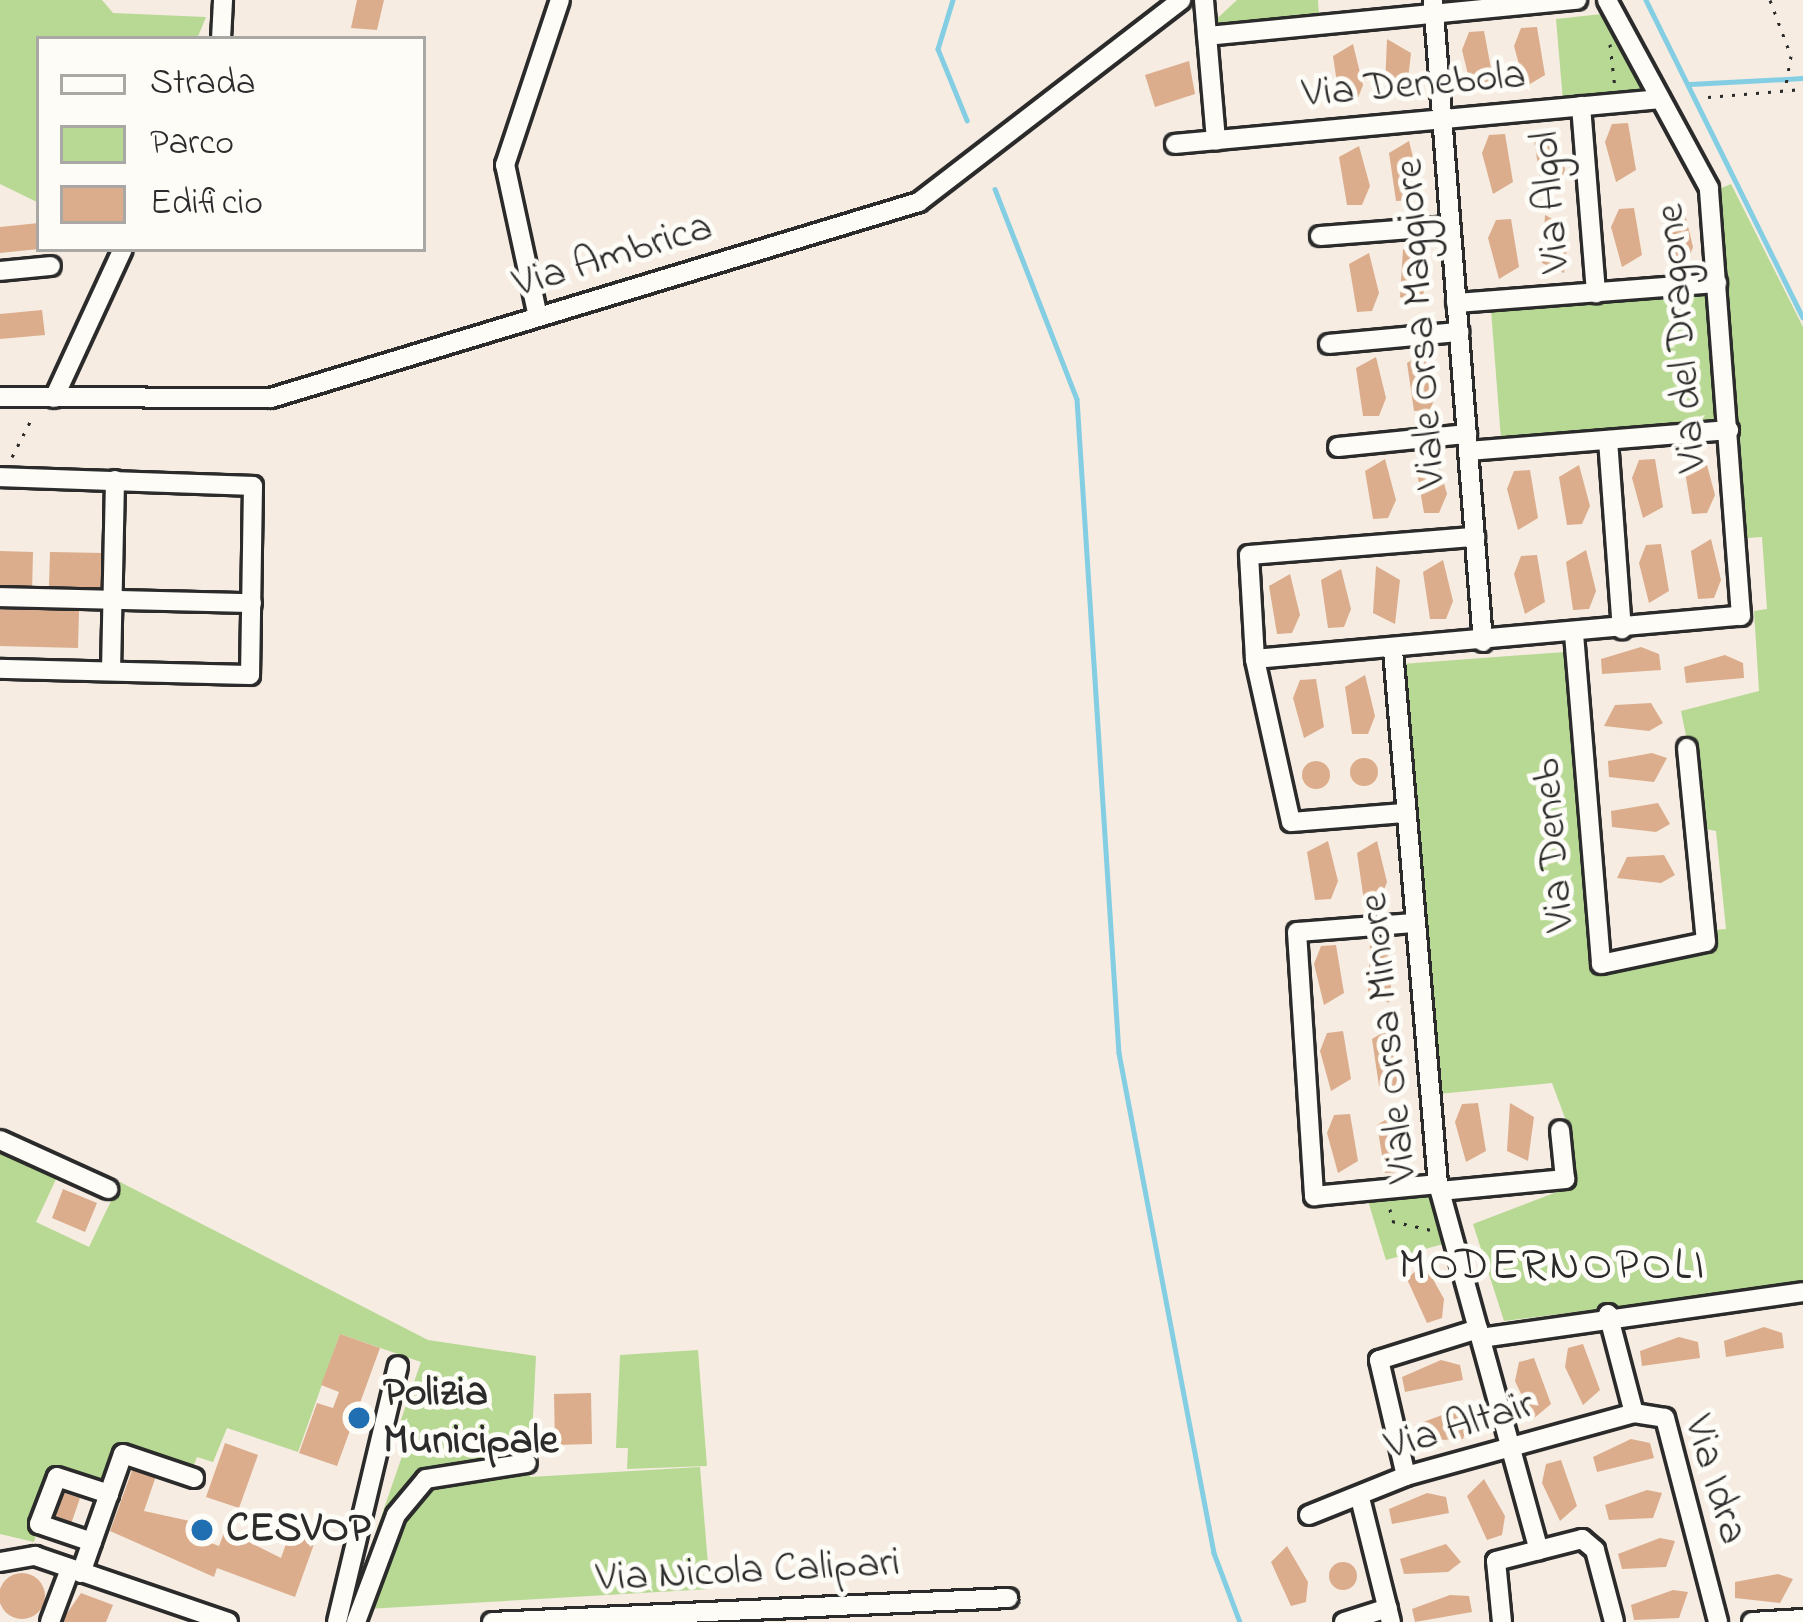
<!DOCTYPE html>
<html>
<head>
<meta charset="utf-8">
<style>
  body { margin:0 }
  #map { position:relative; width:1803px; height:1622px; overflow:hidden; background:#f6ece2; font-family:"Indie Flower",sans-serif }
  div>[style] { position:absolute }
  [style*='--x'] { left:calc(var(--x)*1px); top:calc(var(--y)*1px); width:calc(var(--w)*1px); rotate:calc(var(--a)*1deg) }
  .green>* { inset:0; background:#b7d993 }
  .stream>* { height:4.5px; margin:-2.25px; padding:0 2.25px; transform-origin:2.25px; border-radius:2.25px; background:#83cee3 }
  .building>* { inset:0; background:#dbad8c }
  .round { border-radius:50% }
  .path>* { height:3px; margin-top:-1.5px; transform-origin:0; background:repeating-linear-gradient(90deg,#2b2b2b 0 3px,transparent 0 12px) }
  .roads { filter:drop-shadow(3px 0 #2b2b2b) drop-shadow(-3px 0 #2b2b2b) drop-shadow(0 3px #2b2b2b) drop-shadow(0 -3px #2b2b2b) }
  .minor>* { height:18px; margin:-9px; padding:0 9px; transform-origin:9px; border-radius:9px; background:#fdfcf7 }
  .dots>* { width:33px; height:33px; translate:-50% -50%; box-sizing:border-box; border:6px solid #fdfcf7; border-radius:50% }
  span { translate:-50% -50%; white-space:nowrap; text-align:center; line-height:1.15; -webkit-text-stroke:10px #fdfcf7; paint-order:stroke }
  .street-label { font-size:42px; color:#2b2b2b }
  .poi-label { font-size:42px; color:#2b2b2b; font-weight:700 }
  .left { translate:0 -50%; text-align:left }
  .neighbourhood-label { font-size:45px; color:#2b2b2b; letter-spacing:3px }
  .legend { position:absolute; left:36px; top:36px; width:390px; height:216px; box-sizing:border-box; background:#fdfcf7; border:3px solid #a9a8a5; margin:0; padding:15px 21px; list-style:none; font-size:36px; color:#2b2b2b }
  .legend li { display:flex; align-items:center; gap:24px; height:60px }
  .legend b { width:60px; border:3px solid #a9a8a5 }
</style>
</head>
<body>
<div id="map">
  <div class="green">
    <div style="clip-path:polygon(0 0,102px 0,113px 13px,206px 17px,197px 39px,39px 39px,39px 203px,0 184px)"></div>
    <div style="clip-path:polygon(1237px 0,1318px 0,1319px 15px,1210px 25px)"></div>
    <div style="clip-path:polygon(1602px 14px,1643px 85px,1631px 97px,1563px 101px,1556px 19px)"></div>
    <div style="clip-path:polygon(1731px 184px,1803px 327px,1803px 1284px,1504px 1321px,1473px 1224px,1575px 1185px,1568px 1126px,1552px 1083px,1438px 1094px,1402px 664px,1565px 652px,1595px 974px,1713px 949px,1712px 930px,1726px 929px,1716px 831px,1705px 829px,1681px 711px,1759px 691px,1754px 611px,1767px 609px,1762px 537px,1747px 538px,1719px 189px)"></div>
    <div style="clip-path:polygon(1709px 293px,1719px 422px,1501px 439px,1491px 310px)"></div>
    <div style="clip-path:polygon(0 1152px,57px 1177px,36px 1222px,89px 1247px,120px 1182px,428px 1340px,536px 1356px,530px 1477px,700px 1467px,710px 1589px,349px 1610px,408px 1439px,396px 1434px,421px 1362px,340px 1334px,298px 1452px,227px 1428px,213px 1462px,197px 1457px,193px 1467px,118px 1442px,105px 1480px,57px 1465px,34px 1542px,0 1534px)"></div>
    <div style="clip-path:polygon(1429px 1195px,1443px 1244px,1386px 1260px,1368px 1201px)"></div>
    <div style="clip-path:polygon(698px 1350px,707px 1466px,627px 1469px,628px 1448px,616px 1448px,620px 1355px)"></div>
  </div>
  <div class="stream">
    <div style="--x:953;--y:0;--w:51;--a:107"></div>
    <div style="--x:938;--y:49;--w:77;--a:67.8"></div>
    <div style="--x:1646;--y:0;--w:354;--a:63.7"></div>
    <div style="--x:1690;--y:84;--w:113;--a:-3"></div>
    <div style="--x:995;--y:189;--w:225;--a:68.7"></div>
    <div style="--x:1077;--y:399;--w:655;--a:86.33"></div>
    <div style="--x:1119;--y:1053;--w:509;--a:79.24"></div>
    <div style="--x:1214;--y:1553;--w:74;--a:69.4"></div>
  </div>
  <div class="building">
    <div style="clip-path:polygon(357px 0,384px 0,377px 30px,351px 28px)"></div>
    <div style="clip-path:polygon(1537px 27px,1545px 75px,1525px 87px,1514px 46px,1521px 28px)"></div>
    <div style="clip-path:polygon(1484px 31px,1493px 79px,1472px 91px,1462px 50px,1469px 32px)"></div>
    <div style="clip-path:polygon(1387px 39px,1411px 53px,1406px 97px,1385px 87px)"></div>
    <div style="clip-path:polygon(1353px 44px,1363px 85px,1356px 103px,1340px 103px,1333px 56px)"></div>
    <div style="clip-path:polygon(1189px 61px,1195px 94px,1155px 107px,1145px 75px)"></div>
    <div style="clip-path:polygon(1628px 123px,1636px 170px,1616px 182px,1605px 142px,1612px 124px)"></div>
    <div style="clip-path:polygon(1554px 130px,1565px 170px,1557px 189px,1542px 189px,1534px 141px)"></div>
    <div style="clip-path:polygon(1505px 134px,1513px 182px,1493px 194px,1482px 153px,1489px 135px)"></div>
    <div style="clip-path:polygon(1409px 141px,1419px 182px,1412px 200px,1396px 201px,1389px 153px)"></div>
    <div style="clip-path:polygon(1359px 146px,1370px 186px,1362px 205px,1347px 205px,1339px 157px)"></div>
    <div style="clip-path:polygon(1683px 206px,1693px 247px,1686px 265px,1670px 265px,1663px 218px)"></div>
    <div style="clip-path:polygon(1634px 208px,1642px 255px,1622px 267px,1611px 227px,1619px 209px)"></div>
    <div style="clip-path:polygon(1545px 215px,1569px 228px,1564px 273px,1542px 263px)"></div>
    <div style="clip-path:polygon(1511px 219px,1519px 267px,1499px 279px,1488px 238px,1496px 220px)"></div>
    <div style="clip-path:polygon(39px 223px,39px 249px,0 253px,0 227px)"></div>
    <div style="clip-path:polygon(1403px 249px,1427px 262px,1422px 307px,1400px 297px)"></div>
    <div style="clip-path:polygon(1369px 253px,1379px 293px,1372px 311px,1357px 312px,1349px 264px)"></div>
    <div style="clip-path:polygon(42px 310px,45px 335px,0 339px,0 314px)"></div>
    <div style="clip-path:polygon(1427px 351px,1437px 392px,1430px 410px,1414px 411px,1407px 363px)"></div>
    <div style="clip-path:polygon(1376px 357px,1386px 398px,1379px 416px,1363px 416px,1356px 368px)"></div>
    <div style="clip-path:polygon(1436px 454px,1447px 494px,1439px 513px,1424px 513px,1416px 466px)"></div>
    <div style="clip-path:polygon(1704px 454px,1715px 495px,1707px 513px,1692px 514px,1684px 466px)"></div>
    <div style="clip-path:polygon(1385px 459px,1396px 500px,1388px 518px,1373px 519px,1365px 471px)"></div>
    <div style="clip-path:polygon(1655px 459px,1663px 507px,1643px 518px,1632px 478px,1639px 460px)"></div>
    <div style="clip-path:polygon(1579px 465px,1590px 506px,1582px 524px,1567px 525px,1559px 477px)"></div>
    <div style="clip-path:polygon(1530px 470px,1538px 518px,1518px 530px,1507px 489px,1514px 471px)"></div>
    <div style="clip-path:polygon(1711px 539px,1721px 580px,1714px 598px,1698px 599px,1691px 551px)"></div>
    <div style="clip-path:polygon(1661px 544px,1669px 591px,1649px 603px,1639px 563px,1646px 545px)"></div>
    <div style="clip-path:polygon(1586px 550px,1596px 591px,1589px 609px,1573px 610px,1566px 562px)"></div>
    <div style="clip-path:polygon(0 551px,33px 552px,32px 592px,0 591px)"></div>
    <div style="clip-path:polygon(50px 552px,105px 553px,104px 588px,49px 586px)"></div>
    <div style="clip-path:polygon(1537px 555px,1545px 602px,1525px 614px,1514px 574px,1521px 556px)"></div>
    <div style="clip-path:polygon(1443px 560px,1453px 601px,1446px 619px,1430px 619px,1423px 572px)"></div>
    <div style="clip-path:polygon(1376px 566px,1400px 580px,1395px 624px,1373px 613px)"></div>
    <div style="clip-path:polygon(1341px 569px,1351px 609px,1344px 627px,1328px 628px,1321px 580px)"></div>
    <div style="clip-path:polygon(1290px 574px,1300px 615px,1292px 633px,1277px 634px,1269px 586px)"></div>
    <div style="clip-path:polygon(0 609px,79px 611px,78px 648px,0 646px)"></div>
    <div style="clip-path:polygon(1641px 647px,1659px 654px,1661px 670px,1602px 674px,1601px 659px)"></div>
    <div style="clip-path:polygon(1725px 655px,1743px 663px,1744px 678px,1686px 683px,1684px 667px)"></div>
    <div style="clip-path:polygon(1365px 675px,1375px 716px,1368px 734px,1352px 734px,1345px 687px)"></div>
    <div style="clip-path:polygon(1316px 679px,1324px 727px,1304px 738px,1293px 698px,1300px 680px)"></div>
    <div style="clip-path:polygon(1651px 703px,1663px 723px,1649px 731px,1604px 726px,1615px 705px)"></div>
    <div style="clip-path:polygon(1652px 753px,1667px 758px,1654px 782px,1609px 777px,1608px 761px)"></div>
    <div class="round" style="left:1350px;top:758px;width:28px;height:28px"></div>
    <div class="round" style="left:1302px;top:761px;width:28px;height:28px"></div>
    <div style="clip-path:polygon(1658px 803px,1670px 824px,1656px 832px,1612px 827px,1611px 811px)"></div>
    <div style="clip-path:polygon(1328px 841px,1338px 881px,1331px 899px,1315px 900px,1307px 852px)"></div>
    <div style="clip-path:polygon(1377px 841px,1387px 882px,1380px 900px,1364px 901px,1357px 853px)"></div>
    <div style="clip-path:polygon(1664px 855px,1675px 875px,1661px 883px,1617px 878px,1627px 857px)"></div>
    <div style="clip-path:polygon(1336px 945px,1344px 993px,1324px 1005px,1314px 964px,1321px 946px)"></div>
    <div style="clip-path:polygon(1370px 945px,1394px 959px,1389px 1003px,1368px 993px)"></div>
    <div style="clip-path:polygon(1392px 1027px,1402px 1068px,1395px 1086px,1379px 1086px,1372px 1039px)"></div>
    <div style="clip-path:polygon(1343px 1031px,1351px 1079px,1331px 1091px,1320px 1051px,1327px 1033px)"></div>
    <div style="clip-path:polygon(1478px 1103px,1486px 1151px,1466px 1162px,1455px 1122px,1462px 1104px)"></div>
    <div style="clip-path:polygon(1510px 1103px,1534px 1117px,1528px 1161px,1507px 1151px)"></div>
    <div style="clip-path:polygon(1397px 1113px,1408px 1154px,1400px 1172px,1385px 1173px,1377px 1125px)"></div>
    <div style="clip-path:polygon(1350px 1114px,1358px 1161px,1338px 1173px,1327px 1133px,1334px 1115px)"></div>
    <div style="clip-path:polygon(63px 1189px,97px 1203px,85px 1232px,52px 1218px)"></div>
    <div style="clip-path:polygon(1424px 1263px,1444px 1299px,1442px 1318px,1427px 1323px,1407px 1279px)"></div>
    <div style="clip-path:polygon(1764px 1327px,1782px 1333px,1784px 1348px,1726px 1357px,1724px 1341px)"></div>
    <div style="clip-path:polygon(340px 1334px,380px 1348px,337px 1466px,299px 1453px,317px 1403px,333px 1408px,339px 1392px,321px 1385px)"></div>
    <div style="clip-path:polygon(1679px 1337px,1698px 1342px,1700px 1358px,1642px 1366px,1640px 1351px)"></div>
    <div style="clip-path:polygon(1583px 1344px,1600px 1390px,1583px 1405px,1565px 1367px,1568px 1348px)"></div>
    <div style="clip-path:polygon(1534px 1358px,1551px 1404px,1533px 1419px,1515px 1381px,1519px 1362px)"></div>
    <div style="clip-path:polygon(1441px 1360px,1460px 1365px,1463px 1380px,1405px 1392px,1402px 1377px)"></div>
    <div style="clip-path:polygon(591px 1393px,592px 1444px,555px 1445px,554px 1394px)"></div>
    <div style="clip-path:polygon(1456px 1410px,1472px 1413px,1463px 1439px,1418px 1441px,1415px 1425px)"></div>
    <div style="clip-path:polygon(1631px 1439px,1650px 1443px,1654px 1458px,1597px 1472px,1593px 1457px)"></div>
    <div style="clip-path:polygon(225px 1443px,258px 1455px,239px 1508px,206px 1497px)"></div>
    <div style="clip-path:polygon(1561px 1460px,1577px 1506px,1560px 1521px,1542px 1483px,1546px 1464px)"></div>
    <div style="clip-path:polygon(133px 1468px,156px 1476px,144px 1511px,208px 1525px,203px 1540px,219px 1546px,225px 1530px,281px 1558px,293px 1524px,318px 1533px,295px 1597px,217px 1568px,214px 1577px,110px 1531px)"></div>
    <div style="clip-path:polygon(1484px 1479px,1505px 1516px,1502px 1535px,1487px 1540px,1467px 1496px)"></div>
    <div style="clip-path:polygon(1647px 1490px,1662px 1493px,1653px 1518px,1609px 1520px,1605px 1505px)"></div>
    <div style="clip-path:polygon(64px 1493px,80px 1498px,70px 1527px,54px 1521px)"></div>
    <div style="clip-path:polygon(1427px 1493px,1446px 1497px,1449px 1513px,1392px 1524px,1389px 1509px)"></div>
    <div style="clip-path:polygon(1660px 1538px,1675px 1541px,1666px 1567px,1622px 1569px,1618px 1554px)"></div>
    <div style="clip-path:polygon(1446px 1544px,1461px 1562px,1448px 1572px,1404px 1574px,1400px 1559px)"></div>
    <div style="clip-path:polygon(1287px 1546px,1308px 1582px,1306px 1602px,1291px 1606px,1271px 1562px)"></div>
    <div class="round" style="left:1329px;top:1562px;width:28px;height:28px"></div>
    <div class="round" style="left:-1px;top:1573px;width:46px;height:46px"></div>
    <div style="clip-path:polygon(1778px 1574px,1793px 1579px,1780px 1603px,1735px 1598px,1735px 1582px)"></div>
    <div style="clip-path:polygon(1673px 1590px,1688px 1592px,1679px 1618px,1634px 1620px,1631px 1605px)"></div>
    <div style="clip-path:polygon(81px 1593px,113px 1605px,106px 1622px,61px 1622px)"></div>
    <div style="clip-path:polygon(1450px 1595px,1469px 1596px,1472px 1612px,1415px 1622px,1412px 1609px)"></div>
  </div>
  <div class="path">
    <div style="--x:1770;--y:0;--w:60;--a:69.4"></div>
    <div style="--x:1791;--y:56;--w:36;--a:100"></div>
    <div style="--x:1610;--y:44;--w:44;--a:83.5"></div>
    <div style="--x:1708;--y:97;--w:95;--a:-4.8"></div>
    <div style="--x:12;--y:457;--w:44;--a:-62.9"></div>
    <div style="--x:1390;--y:1209;--w:12;--a:81"></div>
    <div style="--x:1392;--y:1221;--w:39;--a:13"></div>
  </div>
  <div class="roads">
    <div class="minor">
      <div style="--x:1204;--y:0;--w:141;--a:85.1"></div>
      <div style="--x:1433;--y:0;--w:644;--a:85.55"></div>
      <div style="--x:1207;--y:36;--w:372;--a:-5.6"></div>
      <div style="--x:221;--y:39;--w:39;--a:-87"></div>
      <div style="--x:1581;--y:106;--w:188;--a:85.4"></div>
      <div style="--x:1175;--y:144;--w:487;--a:-5.3"></div>
      <div style="--x:1320;--y:236;--w:130;--a:-4.4"></div>
      <div style="--x:0;--y:271;--w:51;--a:-5.6"></div>
      <div style="--x:1456;--y:303;--w:262;--a:-4.4"></div>
      <div style="--x:538;--y:317;--w:156;--a:-102.2"></div>
      <div style="--x:505;--y:165;--w:174;--a:-71.6"></div>
      <div style="--x:1329;--y:344;--w:131;--a:-5.3"></div>
      <div style="--x:0;--y:397;--w:271;--a:0.2"></div>
      <div style="--x:271;--y:398;--w:677;--a:-16.83"></div>
      <div style="--x:919;--y:202;--w:331;--a:-37.6"></div>
      <div style="--x:54;--y:398;--w:164;--a:-65.2"></div>
      <div style="--x:1608;--y:440;--w:190;--a:85.8"></div>
      <div style="--x:1338;--y:447;--w:130;--a:-5.8"></div>
      <div style="--x:1468;--y:451;--w:262;--a:-4.6"></div>
      <div style="--x:0;--y:477;--w:253;--a:2"></div>
      <div style="--x:253;--y:486;--w:189;--a:90.9"></div>
      <div style="--x:250;--y:675;--w:250;--a:-178.6"></div>
      <div style="--x:0;--y:597;--w:252;--a:1.4"></div>
      <div style="--x:1574;--y:634;--w:331;--a:85.3"></div>
      <div style="--x:1601;--y:964;--w:107;--a:-11.8"></div>
      <div style="--x:1706;--y:942;--w:195;--a:-95.6"></div>
      <div style="--x:1393;--y:650;--w:536;--a:85.18"></div>
      <div style="--x:1438;--y:1184;--w:380;--a:74.6"></div>
      <div style="--x:1255;--y:659;--w:488;--a:-5.1"></div>
      <div style="--x:1741;--y:616;--w:429;--a:-94.3"></div>
      <div style="--x:1709;--y:188;--w:214;--a:-118.5"></div>
      <div style="--x:111;--y:671;--w:191;--a:-88.8"></div>
      <div style="--x:1404;--y:813;--w:113;--a:175.4"></div>
      <div style="--x:1291;--y:822;--w:167;--a:-102.5"></div>
      <div style="--x:1255;--y:659;--w:104;--a:-93.3"></div>
      <div style="--x:1249;--y:555;--w:227;--a:-4.6"></div>
      <div style="--x:1414;--y:923;--w:117;--a:175.6"></div>
      <div style="--x:1297;--y:932;--w:265;--a:86.3"></div>
      <div style="--x:1314;--y:1196;--w:125;--a:-5.5"></div>
      <div style="--x:0;--y:1140;--w:119;--a:24.4"></div>
      <div style="--x:1440;--y:1191;--w:126;--a:-5.5"></div>
      <div style="--x:1565;--y:1179;--w:49;--a:-95.8"></div>
      <div style="--x:1608;--y:1314;--w:102;--a:75.3"></div>
      <div style="--x:1634;--y:1413;--w:31;--a:9"></div>
      <div style="--x:1665;--y:1418;--w:211;--a:75.4"></div>
      <div style="--x:1481;--y:1338;--w:325;--a:-8.1"></div>
      <div style="--x:1406;--y:1476;--w:119;--a:-103.1"></div>
      <div style="--x:1379;--y:1360;--w:104;--a:-17.4"></div>
      <div style="--x:1360;--y:1498;--w:128;--a:76"></div>
      <div style="--x:1309;--y:1515;--w:105;--a:-21.9"></div>
      <div style="--x:1406;--y:1476;--w:237;--a:-15.4"></div>
      <div style="--x:92;--y:1542;--w:56;--a:-161.2"></div>
      <div style="--x:39;--y:1524;--w:50;--a:-69"></div>
      <div style="--x:57;--y:1477;--w:55;--a:18.1"></div>
      <div style="--x:0;--y:1562;--w:36;--a:-10"></div>
      <div style="--x:35;--y:1556;--w:204;--a:18.9"></div>
      <div style="--x:81;--y:1573;--w:126;--a:-70.6"></div>
      <div style="--x:123;--y:1454;--w:75;--a:18.7"></div>
      <div style="--x:50;--y:1622;--w:57;--a:-69.3"></div>
      <div style="--x:337;--y:1622;--w:263;--a:-76.6"></div>
      <div style="--x:356;--y:1622;--w:114;--a:-69.5"></div>
      <div style="--x:396;--y:1515;--w:47;--a:-50.2"></div>
      <div style="--x:426;--y:1479;--w:102;--a:-9"></div>
      <div style="--x:492;--y:1622;--w:517;--a:-2.66"></div>
      <div style="--x:1344;--y:1622;--w:46;--a:-17.7"></div>
      <div style="--x:1502;--y:1622;--w:61;--a:-95.6"></div>
      <div style="--x:1496;--y:1561;--w:89;--a:-14.3"></div>
      <div style="--x:1582;--y:1539;--w:17;--a:40"></div>
      <div style="--x:1595;--y:1550;--w:74;--a:75.2"></div>
      <div style="--x:1752;--y:1622;--w:51;--a:-3.4"></div>
    </div>
  </div>
  <div class="dots">
    <div style="left:359px;top:1418px;background:#1f6fb2"></div>
    <div style="left:202px;top:1530px;background:#1f6fb2"></div>
  </div>
  <div class="street-label">
    <span style="left:1414px;top:86px;rotate:-5deg">Via Denebola</span>
    <span style="left:1552px;top:202px;rotate:-95deg">Via Algol</span>
    <span style="left:613px;top:257px;rotate:-17deg">Via Ambrica</span>
    <span style="left:1422px;top:324px;rotate:-94deg">Viale Orsa Maggiore</span>
    <span style="left:1683px;top:338px;rotate:-95deg">Via del Dragone</span>
    <span style="left:1555px;top:845px;rotate:-95deg">Via Deneb</span>
    <span style="left:1390px;top:1038px;rotate:-96deg">Viale Orsa Minore</span>
    <span style="left:1460px;top:1427px;rotate:-17deg">Via Altair</span>
    <span style="left:1714px;top:1480px;rotate:73deg">Via Idra</span>
    <span style="left:748px;top:1572px;rotate:-3deg">Via Nicola Calipari</span>
  </div>
  <div class="poi-label">
    <span class="left" style="left:383px;top:1418px">Polizia<br>Municipale</span>
    <span class="left" style="left:226px;top:1530px">CESVOP</span>
  </div>
  <div class="neighbourhood-label">
    <span style="left:1553px;top:1268px">MODERNOPOLI</span>
  </div>
  <ul class="legend">
  <li><b style="height:15px;background:#fdfcf7"></b>Strada</li>
  <li><b style="height:33px;background:#b7d993"></b>Parco</li>
  <li><b style="height:33px;background:#dbad8c"></b>Edificio</li>
  </ul>
</div>
</body>
</html>
